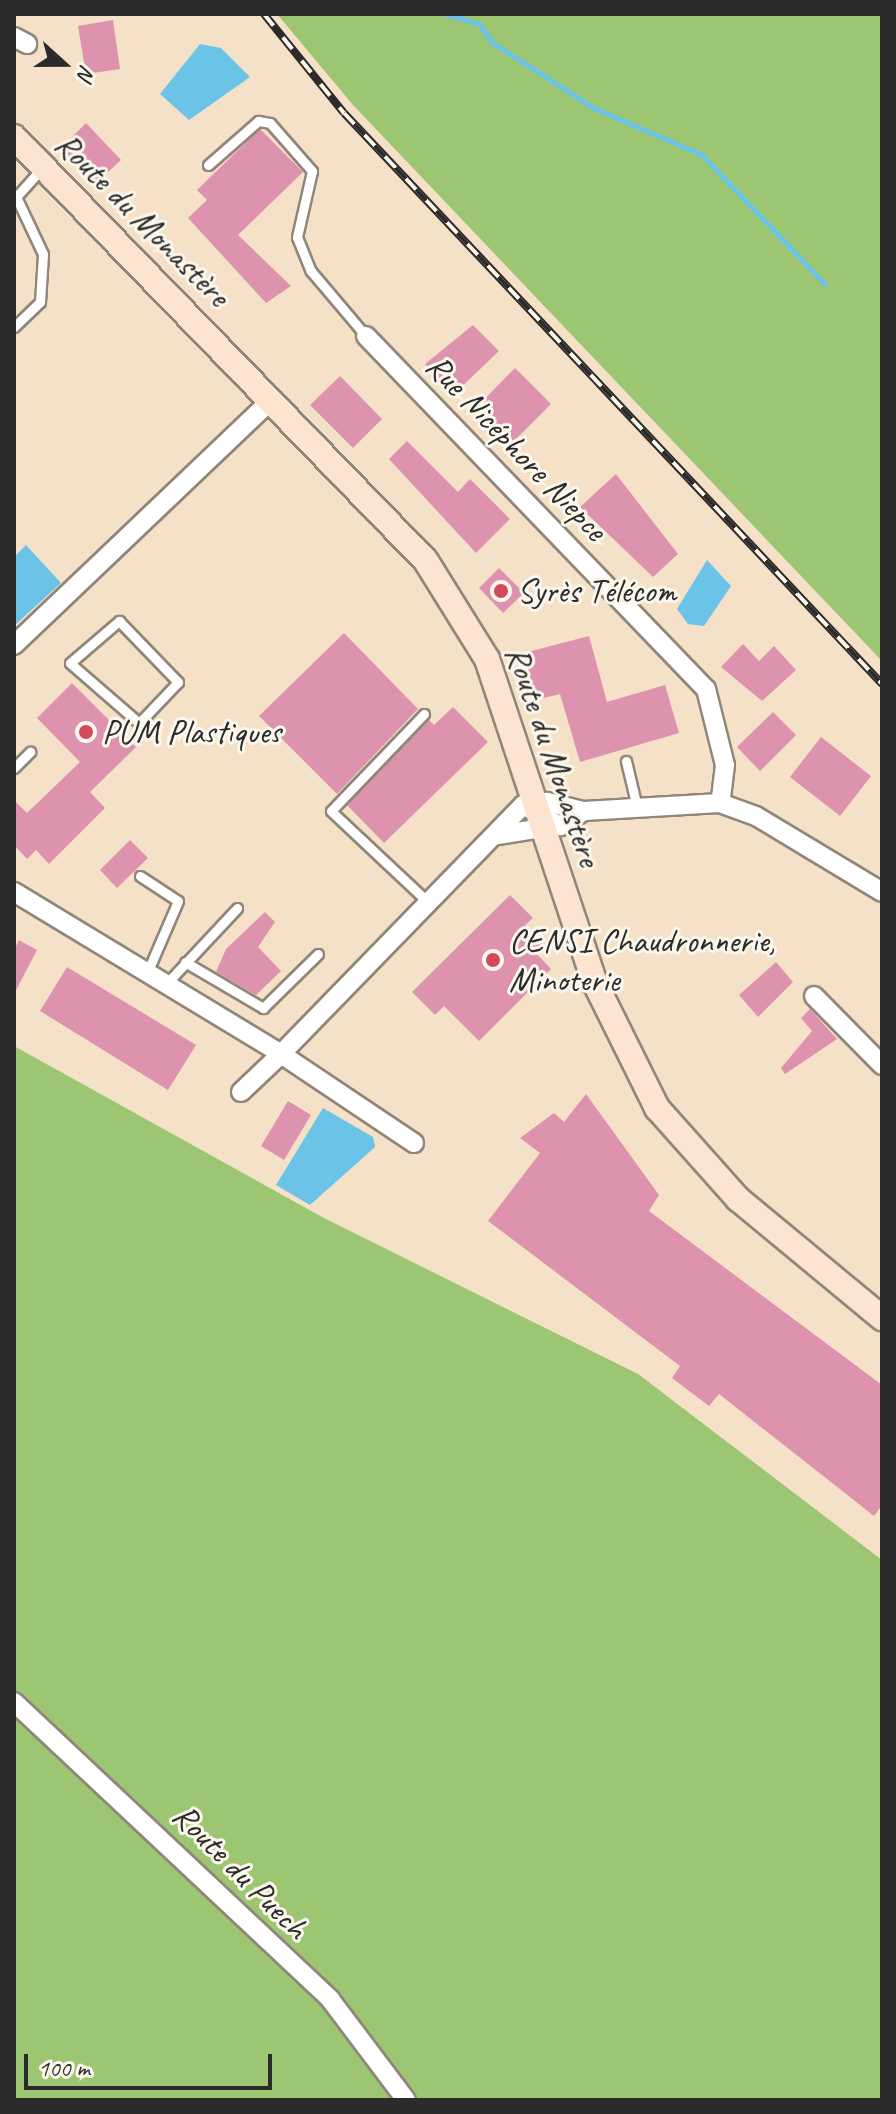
<!DOCTYPE html>
<html>
<head>
<meta charset="utf-8">
<style>
  body { margin:0 }
  #map { position:relative; width:896px; height:2114px; overflow:hidden; background:#f5e1c7; font-family:Caveat,sans-serif }
  div>[style] { position:absolute }
  [style*='--x'] { left:calc(var(--x)*1px); top:calc(var(--y)*1px); width:calc(var(--w)*1px); rotate:calc(var(--a)*1deg) }
  .green>* { inset:0; background:#9dc672 }
  .water>* { inset:0; background:#6bc4e8 }
  .stream>* { height:5px; margin:-2.5px; padding:0 2.5px; transform-origin:2.5px; border-radius:2.5px; background:#6bc4e8 }
  .building>* { inset:0; background:#dd93ae }
  .roads { filter:drop-shadow(2px 0 #908679) drop-shadow(-2px 0 #908679) drop-shadow(0 2px #908679) drop-shadow(0 -2px #908679) }
  .lane>* { height:9px; margin:-4.5px; padding:0 4.5px; transform-origin:4.5px; border-radius:4.5px; background:#fff }
  .street>* { height:18px; margin:-9px; padding:0 9px; transform-origin:9px; border-radius:9px; background:#fff }
  .secondary>* { height:24px; margin:-12px; padding:0 12px; transform-origin:12px; border-radius:12px; background:#fde4d1 }
  .rail>* { height:8px; margin-top:-4px; transform-origin:0; background:repeating-linear-gradient(90deg,#fbf7ec 0 15px,#2b2b2b 0 30px); box-sizing:border-box; border-block:2px solid #2b2b2b }
  .dots>* { width:22px; height:22px; translate:-50% -50%; box-sizing:border-box; border:4px solid #fbf7ec; border-radius:50% }
  span { translate:-50% -50%; white-space:nowrap; text-align:center; line-height:1.15; -webkit-text-stroke:6px #fbf7ec; paint-order:stroke }
  .street-label { font-size:34px; color:#2b2b2b }
  .poi-label { font-size:34px; color:#2b2b2b }
  .left { translate:0 -50%; text-align:left }
  .frame { position:absolute; inset:0; border:16px solid #2b2b2b; pointer-events:none }
  .north { position:absolute; left:24px; top:24px; width:80px; height:80px; -webkit-text-stroke:6px #fbf7ec; paint-order:stroke; rotate:111deg; font-size:22px; font-weight:700; line-height:32px; text-align:center; color:#2b2b2b }
  .north::after { content:''; display:block; margin:auto; width:28px; height:36px; background:#2b2b2b; clip-path:polygon(50% 0,100% 100%,50% 72%,0 100%) }
  .scale { position:absolute; left:24px; top:2054px; width:248px; height:36px; box-sizing:border-box; border:4px solid #2b2b2b; border-top:0; padding-left:10px; font-size:24px; line-height:28px; white-space:nowrap; color:#2b2b2b; -webkit-text-stroke:6px #fbf7ec; paint-order:stroke }
</style>
</head>
<body>
<div id="map">
  <div class="green">
    <div style="clip-path:polygon(277px 14px,882px 14px,882px 661px,353px 105px)"></div>
    <div style="clip-path:polygon(14px 1046px,324px 1218px,638px 1374px,882px 1560px,882px 2100px,14px 2100px)"></div>
  </div>
  <div class="water">
    <div style="clip-path:polygon(200px 44px,221px 48px,250px 77px,189px 120px,160px 94px)"></div>
    <div style="clip-path:polygon(26px 545px,61px 583px,14px 626px,14px 557px)"></div>
    <div style="clip-path:polygon(707px 560px,731px 586px,704px 626px,688px 624px,677px 609px)"></div>
    <div style="clip-path:polygon(323px 1108px,373px 1137px,375px 1147px,310px 1205px,276px 1185px)"></div>
  </div>
  <div class="stream">
    <div style="--x:445;--y:14;--w:35;--a:16"></div>
    <div style="--x:479;--y:24;--w:24;--a:54"></div>
    <div style="--x:493;--y:43;--w:120;--a:32.8"></div>
    <div style="--x:594;--y:108;--w:118;--a:23.5"></div>
    <div style="--x:702;--y:155;--w:178;--a:46.4"></div>
  </div>
  <div class="building">
    <div style="clip-path:polygon(113px 20px,120px 69px,86px 74px,78px 26px)"></div>
    <div style="clip-path:polygon(86px 123px,121px 160px,96px 183px,61px 148px)"></div>
    <div style="clip-path:polygon(260px 129px,303px 172px,238px 235px,291px 286px,266px 303px,188px 218px,207px 200px,197px 190px)"></div>
    <div style="clip-path:polygon(473px 325px,499px 351px,454px 394px,425px 364px)"></div>
    <div style="clip-path:polygon(515px 368px,551px 404px,507px 448px,471px 413px)"></div>
    <div style="clip-path:polygon(340px 376px,382px 419px,353px 448px,310px 405px)"></div>
    <div style="clip-path:polygon(407px 441px,458px 492px,470px 479px,510px 519px,476px 553px,389px 459px)"></div>
    <div style="clip-path:polygon(616px 474px,678px 554px,653px 577px,580px 507px)"></div>
    <div style="clip-path:polygon(499px 568px,524px 593px,503px 613px,479px 588px)"></div>
    <div style="clip-path:polygon(344px 633px,418px 709px,337px 794px,259px 716px)"></div>
    <div style="clip-path:polygon(589px 636px,607px 702px,665px 685px,679px 733px,580px 762px,560px 694px,536px 700px,524px 653px)"></div>
    <div style="clip-path:polygon(743px 644px,759px 661px,774px 646px,796px 670px,762px 701px,721px 667px)"></div>
    <div style="clip-path:polygon(72px 683px,136px 747px,90px 792px,105px 808px,49px 864px,36px 850px,27px 859px,14px 845px,14px 800px,27px 813px,80px 762px,37px 718px)"></div>
    <div style="clip-path:polygon(453px 707px,488px 742px,384px 843px,347px 805px,429px 720px,434px 725px)"></div>
    <div style="clip-path:polygon(773px 712px,796px 735px,760px 771px,737px 747px)"></div>
    <div style="clip-path:polygon(821px 737px,871px 776px,840px 816px,790px 777px)"></div>
    <div style="clip-path:polygon(130px 840px,148px 858px,117px 888px,100px 870px)"></div>
    <div style="clip-path:polygon(510px 895px,533px 918px,525px 925px,542px 943px,534px 951px,551px 969px,479px 1041px,444px 1006px,435px 1015px,412px 992px)"></div>
    <div style="clip-path:polygon(265px 912px,275px 922px,258px 947px,281px 971px,256px 995px,216px 972px,226px 949px)"></div>
    <div style="clip-path:polygon(19px 940px,37px 950px,14px 994px,14px 950px)"></div>
    <div style="clip-path:polygon(776px 962px,793px 982px,758px 1017px,739px 995px)"></div>
    <div style="clip-path:polygon(67px 967px,196px 1045px,168px 1090px,40px 1011px)"></div>
    <div style="clip-path:polygon(810px 1009px,837px 1039px,785px 1074px,781px 1068px,812px 1031px,801px 1018px)"></div>
    <div style="clip-path:polygon(586px 1094px,659px 1195px,649px 1211px,882px 1385px,882px 1505px,874px 1516px,719px 1394px,709px 1406px,672px 1378px,680px 1366px,488px 1221px,540px 1153px,520px 1138px,554px 1113px,564px 1122px)"></div>
    <div style="clip-path:polygon(288px 1101px,311px 1115px,284px 1160px,261px 1146px)"></div>
  </div>
  <div class="roads">
    <div class="lane">
      <div style="--x:208;--y:165;--w:67;--a:-41.3"></div>
      <div style="--x:258;--y:121;--w:12;--a:9"></div>
      <div style="--x:270;--y:123;--w:64;--a:48.8"></div>
      <div style="--x:312;--y:171;--w:68;--a:102.8"></div>
      <div style="--x:297;--y:237;--w:37;--a:68"></div>
      <div style="--x:311;--y:271;--w:85;--a:49.8"></div>
      <div style="--x:16;--y:197;--w:40;--a:-48"></div>
      <div style="--x:14;--y:327;--w:36;--a:-44"></div>
      <div style="--x:40;--y:302;--w:48;--a:-86.4"></div>
      <div style="--x:43;--y:254;--w:63;--a:-115.3"></div>
      <div style="--x:119;--y:621;--w:85;--a:46"></div>
      <div style="--x:178;--y:682;--w:57;--a:133.6"></div>
      <div style="--x:139;--y:723;--w:91;--a:-139"></div>
      <div style="--x:70;--y:663;--w:65;--a:-40.6"></div>
      <div style="--x:424;--y:714;--w:134;--a:133.8"></div>
      <div style="--x:331;--y:811;--w:136;--a:43.2"></div>
      <div style="--x:626;--y:761;--w:43;--a:76.6"></div>
      <div style="--x:14;--y:768;--w:23;--a:-45"></div>
      <div style="--x:140;--y:876;--w:45;--a:33.3"></div>
      <div style="--x:178;--y:901;--w:78;--a:113.3"></div>
      <div style="--x:185;--y:962;--w:91;--a:30.5"></div>
      <div style="--x:263;--y:1008;--w:77;--a:-44.5"></div>
      <div style="--x:166;--y:984;--w:104;--a:-46.9"></div>
    </div>
    <div class="street">
      <div style="--x:14;--y:37;--w:15;--a:28"></div>
      <div style="--x:366;--y:336;--w:490;--a:46.1"></div>
      <div style="--x:706;--y:689;--w:78;--a:76"></div>
      <div style="--x:725;--y:765;--w:38;--a:97"></div>
      <div style="--x:14;--y:645;--w:356;--a:-43.6"></div>
      <div style="--x:498;--y:835;--w:39;--a:-9"></div>
      <div style="--x:537;--y:829;--w:29;--a:-70"></div>
      <div style="--x:547;--y:802;--w:38;--a:14"></div>
      <div style="--x:584;--y:811;--w:136;--a:-3.4"></div>
      <div style="--x:720;--y:803;--w:38;--a:20"></div>
      <div style="--x:756;--y:816;--w:147;--a:31.1"></div>
      <div style="--x:14;--y:892;--w:312;--a:31.2"></div>
      <div style="--x:281;--y:1054;--w:347;--a:-45.8"></div>
      <div style="--x:523;--y:805;--w:43;--a:29.6"></div>
      <div style="--x:560;--y:826;--w:28;--a:-32"></div>
      <div style="--x:814;--y:996;--w:97;--a:45.4"></div>
      <div style="--x:241;--y:1092;--w:55;--a:-43.5"></div>
      <div style="--x:281;--y:1054;--w:160;--a:33.8"></div>
      <div style="--x:14;--y:1702;--w:434;--a:43.2"></div>
      <div style="--x:330;--y:1999;--w:126;--a:53"></div>
    </div>
    <div class="secondary">
      <div style="--x:14;--y:137;--w:591;--a:45.82"></div>
      <div style="--x:426;--y:561;--w:115;--a:58.1"></div>
      <div style="--x:487;--y:659;--w:342;--a:71.6"></div>
      <div style="--x:595;--y:983;--w:140;--a:63.6"></div>
      <div style="--x:657;--y:1108;--w:122;--a:48.3"></div>
      <div style="--x:738;--y:1199;--w:187;--a:39.6"></div>
    </div>
  </div>
  <div class="rail">
    <div style="--x:264;--y:14;--w:127;--a:51.1"></div>
    <div style="--x:344;--y:113;--w:785;--a:46.7"></div>
  </div>
  <div class="dots">
    <div style="left:501px;top:591px;background:#d1495b"></div>
    <div style="left:86px;top:732px;background:#d1495b"></div>
    <div style="left:493px;top:960px;background:#d1495b"></div>
  </div>
  <div class="street-label">
    <span style="left:143px;top:219px;rotate:45deg">Route du Monastère</span>
    <span style="left:517px;top:447px;rotate:46deg">Rue Nicéphore Niepce</span>
    <span style="left:554px;top:756px;rotate:71deg">Route du Monastère</span>
    <span style="left:241px;top:1871px;rotate:45deg">Route du Puech</span>
  </div>
  <div class="poi-label">
    <span class="left" style="left:517px;top:591px">Syrès Télécom</span>
    <span class="left" style="left:102px;top:732px">PUM Plastiques</span>
    <span class="left" style="left:509px;top:960px">CENSI Chaudronnerie,<br>Minoterie</span>
  </div>
  <div class="frame"></div>
  <div class="north">N</div>
  <div class="scale">100 m</div>
</div>
</body>
</html>
